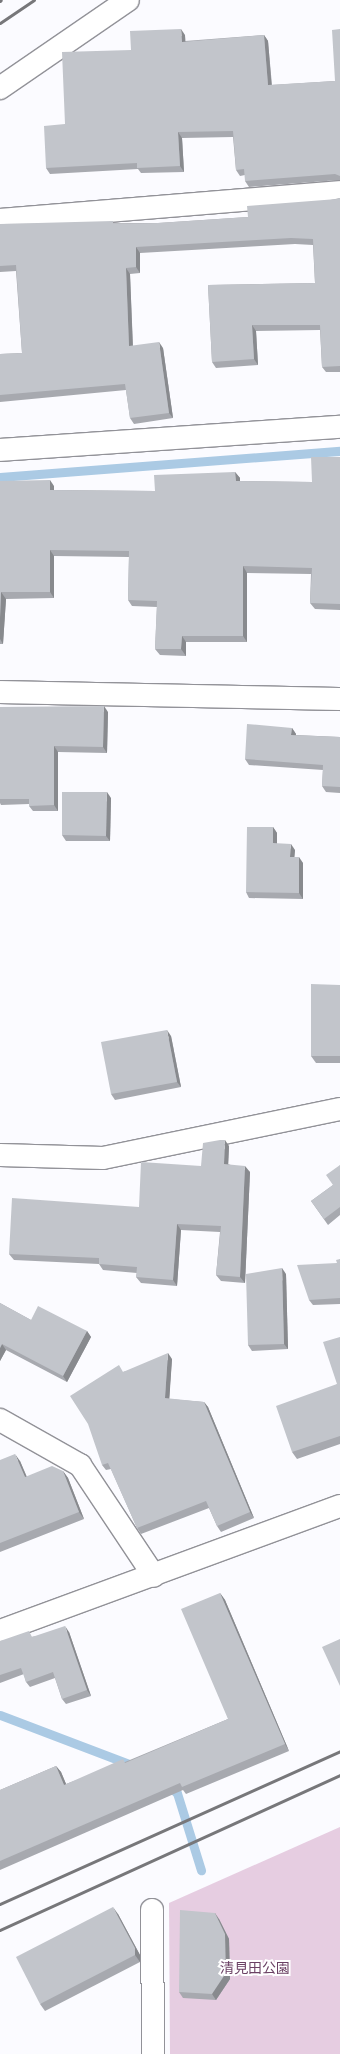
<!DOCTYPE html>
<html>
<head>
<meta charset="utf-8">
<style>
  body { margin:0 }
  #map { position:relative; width:340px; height:2054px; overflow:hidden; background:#fbfbff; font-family:Cabin,"Noto Sans JP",sans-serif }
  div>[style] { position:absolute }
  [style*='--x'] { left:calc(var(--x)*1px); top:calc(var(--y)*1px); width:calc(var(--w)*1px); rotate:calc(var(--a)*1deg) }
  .green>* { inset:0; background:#e6cde1 }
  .stream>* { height:9px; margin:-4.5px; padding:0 4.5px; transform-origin:4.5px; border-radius:4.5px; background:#abcae4 }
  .roads { filter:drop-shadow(1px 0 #929298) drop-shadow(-1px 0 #929298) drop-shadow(0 1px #929298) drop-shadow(0 -1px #929298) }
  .minor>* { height:22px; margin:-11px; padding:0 11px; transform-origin:11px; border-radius:11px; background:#fff }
  .tertiary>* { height:22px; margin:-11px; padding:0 11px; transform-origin:11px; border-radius:11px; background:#fff }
  .rail>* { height:3px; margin:-1.5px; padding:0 1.5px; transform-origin:1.5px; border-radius:1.5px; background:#77777a }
  .wall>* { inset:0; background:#a7a9af }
  .shaded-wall>* { inset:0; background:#888a8e }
  .building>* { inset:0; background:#c2c5cb }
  span { translate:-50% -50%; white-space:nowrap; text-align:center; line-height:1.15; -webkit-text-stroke:4px #fff; paint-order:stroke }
  .park-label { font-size:14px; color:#6b4164 }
</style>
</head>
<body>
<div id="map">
  <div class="green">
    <div style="clip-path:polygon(340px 1827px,340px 2054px,170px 2054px,169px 1903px)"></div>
  </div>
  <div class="stream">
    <div style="--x:0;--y:477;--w:341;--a:-4.4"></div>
    <div style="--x:0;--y:1715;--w:138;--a:20.8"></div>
    <div style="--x:168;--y:1786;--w:11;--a:38"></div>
    <div style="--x:177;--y:1793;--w:81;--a:72.7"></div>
  </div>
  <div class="roads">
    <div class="minor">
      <div style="--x:0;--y:88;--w:155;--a:-34.5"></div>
      <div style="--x:0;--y:220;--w:341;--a:-4.7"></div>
      <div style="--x:0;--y:450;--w:341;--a:-3.9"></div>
      <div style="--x:0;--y:1155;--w:103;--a:1.7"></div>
      <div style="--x:103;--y:1158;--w:242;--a:-11.7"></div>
      <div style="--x:0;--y:1420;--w:92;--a:29.4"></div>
      <div style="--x:80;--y:1465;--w:133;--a:56.3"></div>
      <div style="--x:0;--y:1631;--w:362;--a:-20.2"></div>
      <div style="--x:152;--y:1910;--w:144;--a:89.6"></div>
    </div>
    <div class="tertiary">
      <div style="--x:0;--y:692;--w:340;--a:1.2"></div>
    </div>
  </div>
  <div class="rail">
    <div style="--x:0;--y:1;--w:1;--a:-45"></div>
    <div style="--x:0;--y:23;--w:41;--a:-34.1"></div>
    <div style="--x:0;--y:1904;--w:373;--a:-24.2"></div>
    <div style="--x:0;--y:1930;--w:374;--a:-24.5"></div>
  </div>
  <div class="wall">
    <div style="clip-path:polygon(340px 29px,340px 180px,339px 180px,249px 187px,245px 181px,245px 175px,240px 176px,236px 170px,233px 137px,182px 138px,184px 172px,141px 173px,138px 169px,50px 174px,46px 168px,65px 124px,131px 50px,185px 35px,185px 41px,264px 35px,268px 41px,272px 85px,335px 81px)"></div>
    <div style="clip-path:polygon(340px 198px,340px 372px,326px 372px,322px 367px,320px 330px,256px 331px,258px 365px,216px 368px,212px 362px,208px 285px,315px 283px,313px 245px,295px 244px,140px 253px,140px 273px,130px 274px,133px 346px,163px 348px,173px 418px,134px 424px,130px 418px,126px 390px,0 402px,0 354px,22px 353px,16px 271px,0 272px,0 224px,158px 223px,248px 217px)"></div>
    <div style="clip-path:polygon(340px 457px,340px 610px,315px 609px,310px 603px,311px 574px,247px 573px,247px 642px,186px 642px,186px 656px,160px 655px,155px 649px,157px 607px,132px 606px,128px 600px,129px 557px,54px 556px,54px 598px,6px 599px,3px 644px,0 644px,0 481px,54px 486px,54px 490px,155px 491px,235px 472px,240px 478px,240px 481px,312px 482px)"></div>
    <div style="clip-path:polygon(0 707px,108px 712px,107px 753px,58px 752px,58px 811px,33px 811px,29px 806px,29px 804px,1px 805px,0 803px)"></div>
    <div style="clip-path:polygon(292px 728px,296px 734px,296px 735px,340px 737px,340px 793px,326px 792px,322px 786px,323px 770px,249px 765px,245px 759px)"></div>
    <div style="clip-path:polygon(111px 798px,110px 841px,66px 841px,62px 835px)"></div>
    <div style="clip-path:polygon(273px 827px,277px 833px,277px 844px,295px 850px,294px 857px,303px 863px,303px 899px,249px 898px,246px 892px)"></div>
    <div style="clip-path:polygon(340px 985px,340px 1063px,316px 1063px,311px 1056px)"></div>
    <div style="clip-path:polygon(171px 1036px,181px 1087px,115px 1100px,111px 1094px)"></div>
    <div style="clip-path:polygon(229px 1146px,228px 1164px,250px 1172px,245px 1283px,221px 1281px,216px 1275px,220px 1232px,181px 1230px,177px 1286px,141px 1283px,136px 1277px,137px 1273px,103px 1270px,99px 1264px,14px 1260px,9px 1254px,139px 1207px,201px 1166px)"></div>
    <div style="clip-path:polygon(340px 1165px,340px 1215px,328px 1225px,311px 1201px,333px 1185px)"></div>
    <div style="clip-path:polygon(340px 1259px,340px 1304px,313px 1305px,309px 1300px)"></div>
    <div style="clip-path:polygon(286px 1274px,288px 1349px,252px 1351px,248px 1345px)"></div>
    <div style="clip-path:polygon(0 1303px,31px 1320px,87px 1331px,91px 1337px,67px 1382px,6px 1350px,0 1361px)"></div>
    <div style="clip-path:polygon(340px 1337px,340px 1444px,297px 1459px,292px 1452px,337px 1384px)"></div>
    <div style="clip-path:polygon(172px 1359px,169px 1399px,204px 1402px,208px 1407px,254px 1518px,221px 1532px,217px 1526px,209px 1508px,141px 1534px,137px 1528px,111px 1469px,106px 1470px,102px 1465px,123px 1372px)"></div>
    <div style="clip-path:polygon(0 1460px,20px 1461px,27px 1477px,63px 1471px,68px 1478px,84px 1519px,0 1552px)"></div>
    <div style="clip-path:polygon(220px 1593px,225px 1600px,289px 1751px,186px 1794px,183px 1790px,0 1870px,0 1790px,56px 1766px,61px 1772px,66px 1784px,125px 1762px,228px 1719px)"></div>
    <div style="clip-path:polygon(69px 1632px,91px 1696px,66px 1704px,62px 1699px,55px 1678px,30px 1687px,26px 1682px,24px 1674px,0 1683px,0 1641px)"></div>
    <div style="clip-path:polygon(118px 1914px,140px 1955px,140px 1962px,45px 2011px,40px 2004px)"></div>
    <div style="clip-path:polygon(219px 1919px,229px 1939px,230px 1979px,216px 2000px,183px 1998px,179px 1992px)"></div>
  </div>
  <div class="shaded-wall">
    <div style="clip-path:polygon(181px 29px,185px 35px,186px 48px,182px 42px)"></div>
    <div style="clip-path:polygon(264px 35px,268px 41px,272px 91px,268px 85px)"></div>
    <div style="clip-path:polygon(178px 132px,182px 138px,184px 172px,180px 166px)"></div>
    <div style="clip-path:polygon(136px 247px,140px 253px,140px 273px,136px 267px)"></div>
    <div style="clip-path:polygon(126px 268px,130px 274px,133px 352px,129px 346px)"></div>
    <div style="clip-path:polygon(252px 325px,256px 331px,258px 365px,254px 359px)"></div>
    <div style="clip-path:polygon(159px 342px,163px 348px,173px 418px,169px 413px)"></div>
    <div style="clip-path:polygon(235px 472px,240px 478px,240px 487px,236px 481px)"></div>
    <div style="clip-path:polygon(50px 480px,54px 486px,54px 496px,50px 490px)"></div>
    <div style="clip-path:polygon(50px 550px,54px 556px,54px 598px,50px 592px)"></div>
    <div style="clip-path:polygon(243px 566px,247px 573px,247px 642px,243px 636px)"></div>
    <div style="clip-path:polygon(1px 592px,6px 599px,3px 644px,0 639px,0 618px)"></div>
    <div style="clip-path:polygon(182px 636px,186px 642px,186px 656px,181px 649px)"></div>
    <div style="clip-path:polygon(104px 706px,108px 712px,107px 753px,103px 747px)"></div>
    <div style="clip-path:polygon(292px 728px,296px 734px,295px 741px,291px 735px)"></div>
    <div style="clip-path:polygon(54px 746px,58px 752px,58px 811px,54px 805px)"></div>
    <div style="clip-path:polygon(107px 792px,111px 798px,110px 841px,106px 836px)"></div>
    <div style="clip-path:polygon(273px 827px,277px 833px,277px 849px,273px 843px)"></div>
    <div style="clip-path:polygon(291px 844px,295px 850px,294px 863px,290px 857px)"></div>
    <div style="clip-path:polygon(299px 857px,303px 863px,303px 899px,299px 893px)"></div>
    <div style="clip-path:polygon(167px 1030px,171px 1036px,181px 1087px,177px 1082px)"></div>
    <div style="clip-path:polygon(225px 1140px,229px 1146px,228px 1170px,224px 1164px)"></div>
    <div style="clip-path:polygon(245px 1166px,250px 1172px,245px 1283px,240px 1277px)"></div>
    <div style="clip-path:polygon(177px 1224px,181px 1230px,177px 1286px,173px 1280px)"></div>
    <div style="clip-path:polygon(282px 1268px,286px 1274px,288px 1349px,284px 1344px)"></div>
    <div style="clip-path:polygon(87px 1331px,91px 1337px,67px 1382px,63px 1376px)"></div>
    <div style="clip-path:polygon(2px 1344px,6px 1350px,0 1361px,0 1348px)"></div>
    <div style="clip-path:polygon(168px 1353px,172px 1359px,169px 1404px,165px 1398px)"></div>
    <div style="clip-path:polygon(204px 1402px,208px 1407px,254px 1518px,250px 1512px)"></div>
    <div style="clip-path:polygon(15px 1454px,20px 1461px,30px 1485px,25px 1477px)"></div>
    <div style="clip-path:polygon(63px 1471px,68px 1478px,84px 1519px,79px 1512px)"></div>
    <div style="clip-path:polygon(220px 1593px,225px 1600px,289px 1751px,285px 1744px)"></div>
    <div style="clip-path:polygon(65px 1626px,69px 1632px,91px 1696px,87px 1690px)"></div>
    <div style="clip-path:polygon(56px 1766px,61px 1772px,69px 1791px,64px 1785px)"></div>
    <div style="clip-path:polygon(113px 1907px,118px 1914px,140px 1955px,140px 1962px,135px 1955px)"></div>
    <div style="clip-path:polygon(215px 1913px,219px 1919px,229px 1939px,230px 1979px,216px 2000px,212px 1994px)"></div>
  </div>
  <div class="building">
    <div style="clip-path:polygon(181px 29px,182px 42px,264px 35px,268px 85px,335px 81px,332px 30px,340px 29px,340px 176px,335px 174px,245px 181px,244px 169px,236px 170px,233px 131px,178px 132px,180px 166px,137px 168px,137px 163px,46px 168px,44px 126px,65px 124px,62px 52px,131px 50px,130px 31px)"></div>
    <div style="clip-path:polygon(340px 198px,340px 366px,322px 367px,320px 325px,252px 325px,254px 359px,212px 362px,208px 285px,315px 283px,313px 239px,291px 238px,136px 247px,136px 267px,126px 268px,129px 346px,159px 342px,169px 413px,130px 418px,125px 384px,0 395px,0 354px,22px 353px,16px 265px,0 266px,0 224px,113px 221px,113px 224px,158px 223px,248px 217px,247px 206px,337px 199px)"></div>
    <div style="clip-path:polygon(311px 457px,340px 457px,340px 604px,310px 603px,312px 568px,243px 566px,243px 636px,182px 636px,181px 649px,155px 649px,157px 601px,128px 600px,129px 551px,50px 550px,50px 592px,1px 592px,0 618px,0 481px,50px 480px,50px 490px,155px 491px,154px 475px,235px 472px,236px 481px,312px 482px)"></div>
    <div style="clip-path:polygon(104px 706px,103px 747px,54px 746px,54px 805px,29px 806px,29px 799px,0 799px,0 707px)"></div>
    <div style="clip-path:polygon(247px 724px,292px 728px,291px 735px,340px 737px,340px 787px,322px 786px,323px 765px,245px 759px)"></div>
    <div style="clip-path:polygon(62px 792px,107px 792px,106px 836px,62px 835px)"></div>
    <div style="clip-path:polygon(247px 827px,273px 827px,273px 843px,291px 844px,290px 857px,299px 857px,299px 893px,246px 892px)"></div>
    <div style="clip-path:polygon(311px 984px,340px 985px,340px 1056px,311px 1056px)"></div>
    <div style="clip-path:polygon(167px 1030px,177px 1082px,111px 1094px,101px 1042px)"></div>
    <div style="clip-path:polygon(220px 1140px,225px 1140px,224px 1164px,245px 1166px,240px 1277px,216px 1275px,221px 1226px,177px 1224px,173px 1280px,136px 1277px,137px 1267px,99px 1264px,99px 1258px,9px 1254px,12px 1198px,139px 1207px,141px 1162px,201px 1166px,203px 1143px)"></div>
    <div style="clip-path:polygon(340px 1165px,340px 1207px,324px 1219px,311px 1201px,333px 1185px,326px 1175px)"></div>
    <div style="clip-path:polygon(340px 1259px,340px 1298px,309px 1300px,297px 1265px,337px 1263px,336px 1260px)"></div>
    <div style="clip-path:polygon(282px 1268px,284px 1344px,248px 1345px,246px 1274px)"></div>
    <div style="clip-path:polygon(0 1303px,31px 1320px,38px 1306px,87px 1331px,63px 1376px,2px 1344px,0 1348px)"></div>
    <div style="clip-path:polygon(340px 1337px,340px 1436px,292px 1452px,276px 1406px,337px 1384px,323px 1342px)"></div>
    <div style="clip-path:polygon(168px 1353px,165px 1398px,204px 1402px,250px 1512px,217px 1526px,206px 1501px,137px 1528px,108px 1463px,102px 1465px,88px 1424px,70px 1396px,119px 1365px,123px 1372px)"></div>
    <div style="clip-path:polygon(15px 1454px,25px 1477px,52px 1466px,63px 1471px,79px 1512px,0 1543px,0 1460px)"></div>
    <div style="clip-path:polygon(220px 1593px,285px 1744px,182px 1787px,180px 1783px,0 1861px,0 1790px,56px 1766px,64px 1785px,123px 1759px,125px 1763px,228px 1719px,181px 1609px)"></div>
    <div style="clip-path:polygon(65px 1626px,87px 1690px,62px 1699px,53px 1672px,26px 1682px,21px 1668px,0 1675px,0 1641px,29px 1631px,32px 1637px)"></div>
    <div style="clip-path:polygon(340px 1639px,340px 1686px,322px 1647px)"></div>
    <div style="clip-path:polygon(113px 1907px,135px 1948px,135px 1955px,40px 2004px,16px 1957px)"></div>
    <div style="clip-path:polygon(180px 1910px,215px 1913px,225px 1934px,226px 1973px,212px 1994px,179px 1992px)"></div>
  </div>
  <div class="park-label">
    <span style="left:255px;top:1968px">清見田公園</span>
  </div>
</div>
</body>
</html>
